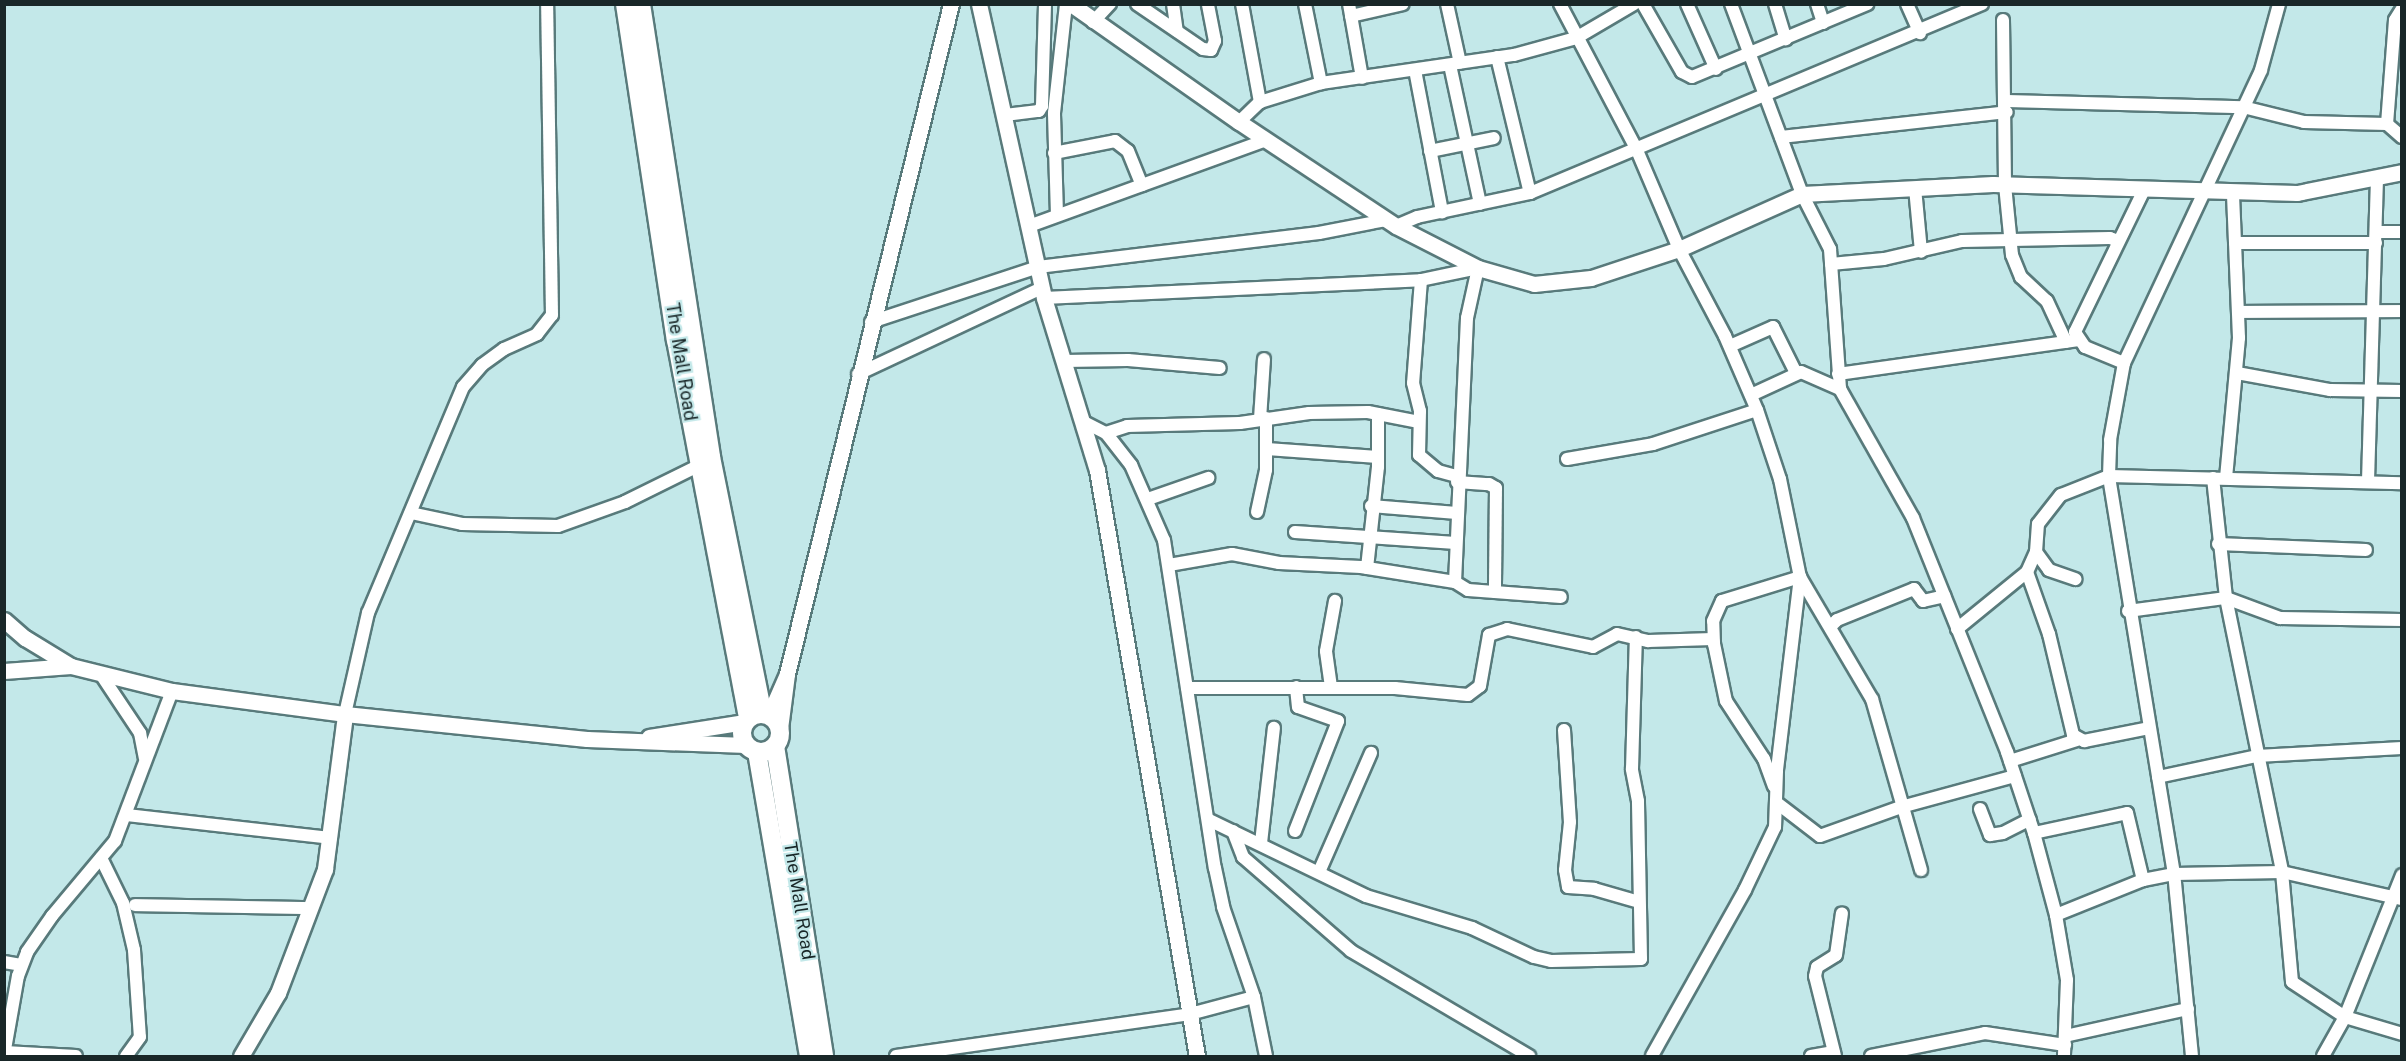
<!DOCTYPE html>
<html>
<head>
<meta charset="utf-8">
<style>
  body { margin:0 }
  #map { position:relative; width:2406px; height:1061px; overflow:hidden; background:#c3e8e9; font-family:"Public Sans",sans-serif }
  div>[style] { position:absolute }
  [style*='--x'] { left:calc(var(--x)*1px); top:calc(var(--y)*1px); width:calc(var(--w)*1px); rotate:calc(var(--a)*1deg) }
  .roads { filter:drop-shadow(2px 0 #587a7b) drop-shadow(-2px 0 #587a7b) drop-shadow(0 2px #587a7b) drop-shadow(0 -2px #587a7b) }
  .minor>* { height:12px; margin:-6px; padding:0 6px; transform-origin:6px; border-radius:6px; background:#fff }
  .tertiary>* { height:15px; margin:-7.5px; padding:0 7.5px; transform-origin:7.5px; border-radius:7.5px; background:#fff }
  .secondary>* { height:18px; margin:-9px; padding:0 9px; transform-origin:9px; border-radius:9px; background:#fff }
  .secondary>.ring { margin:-9px; padding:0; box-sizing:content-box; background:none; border:18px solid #fff; border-radius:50% }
  span { translate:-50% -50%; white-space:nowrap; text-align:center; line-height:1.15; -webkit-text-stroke:4.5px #c3e8e9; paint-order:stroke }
  .street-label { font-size:18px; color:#192728 }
  .frame { position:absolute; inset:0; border:6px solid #192728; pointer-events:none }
</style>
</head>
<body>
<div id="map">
  <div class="roads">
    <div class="minor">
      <div style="--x:1137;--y:4;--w:80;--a:34.3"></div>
      <div style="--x:1203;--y:49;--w:8;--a:7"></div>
      <div style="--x:1211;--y:50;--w:10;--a:-66"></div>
      <div style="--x:1215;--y:41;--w:38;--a:-101"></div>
      <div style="--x:1173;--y:4;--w:27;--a:82"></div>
      <div style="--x:1242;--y:4;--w:100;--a:79.6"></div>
      <div style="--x:1305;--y:4;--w:81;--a:78.6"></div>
      <div style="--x:1349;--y:4;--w:75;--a:80"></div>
      <div style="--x:1447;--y:4;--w:60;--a:77.6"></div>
      <div style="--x:1560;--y:4;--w:163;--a:62.2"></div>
      <div style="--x:1636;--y:148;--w:110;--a:66.9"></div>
      <div style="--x:1679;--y:249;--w:98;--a:62.1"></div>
      <div style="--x:1725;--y:336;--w:81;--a:66.6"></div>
      <div style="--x:1757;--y:410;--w:73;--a:71.6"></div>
      <div style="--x:1780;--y:479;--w:100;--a:78.5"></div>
      <div style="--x:1800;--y:577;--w:195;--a:96.8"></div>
      <div style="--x:1777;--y:771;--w:56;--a:92"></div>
      <div style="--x:1775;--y:827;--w:70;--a:115.5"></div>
      <div style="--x:1745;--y:890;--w:190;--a:119.3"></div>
      <div style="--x:1643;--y:4;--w:78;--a:60.2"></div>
      <div style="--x:1682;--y:72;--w:11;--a:27"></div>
      <div style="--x:1692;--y:77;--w:190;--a:-22.6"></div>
      <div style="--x:1687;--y:4;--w:71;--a:66"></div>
      <div style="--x:1731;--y:4;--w:203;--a:69.5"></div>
      <div style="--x:1802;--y:194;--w:62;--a:63"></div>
      <div style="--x:1830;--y:249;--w:140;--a:85.9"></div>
      <div style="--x:1840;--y:389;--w:148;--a:60.5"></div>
      <div style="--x:1913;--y:518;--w:252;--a:68.1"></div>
      <div style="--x:2007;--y:752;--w:85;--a:71.6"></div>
      <div style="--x:2034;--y:833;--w:85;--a:75"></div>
      <div style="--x:2056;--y:915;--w:66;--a:80.4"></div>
      <div style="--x:2067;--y:980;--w:76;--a:92.3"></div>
      <div style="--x:1775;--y:4;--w:37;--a:73"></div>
      <div style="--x:1817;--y:4;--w:20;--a:72"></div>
      <div style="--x:1907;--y:4;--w:32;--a:66"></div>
      <div style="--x:1351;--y:16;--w:53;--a:-13"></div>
      <div style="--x:2003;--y:20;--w:165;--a:89.3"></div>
      <div style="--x:2005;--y:185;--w:70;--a:84.3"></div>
      <div style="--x:2012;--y:255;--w:24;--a:68"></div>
      <div style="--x:2021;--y:277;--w:35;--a:43"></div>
      <div style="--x:2047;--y:301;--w:45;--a:65.1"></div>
      <div style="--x:1093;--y:22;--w:25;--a:-47"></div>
      <div style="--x:1497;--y:57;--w:140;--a:76.4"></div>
      <div style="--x:1450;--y:65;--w:142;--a:77.8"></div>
      <div style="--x:1415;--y:70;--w:145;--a:79.2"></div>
      <div style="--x:2007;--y:101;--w:236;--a:1.5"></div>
      <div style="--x:2243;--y:107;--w:63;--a:13.8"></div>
      <div style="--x:2304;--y:122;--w:83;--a:1.4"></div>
      <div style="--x:2387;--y:124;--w:20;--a:41"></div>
      <div style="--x:1005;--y:115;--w:34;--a:-7"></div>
      <div style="--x:1039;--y:111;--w:6;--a:-59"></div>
      <div style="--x:1042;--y:106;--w:102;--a:-88.3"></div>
      <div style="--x:1239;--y:122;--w:29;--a:-44"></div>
      <div style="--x:1260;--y:102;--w:64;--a:-17.3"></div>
      <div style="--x:1321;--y:83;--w:195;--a:-8.3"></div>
      <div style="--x:1514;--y:55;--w:64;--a:-15.3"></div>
      <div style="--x:1576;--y:38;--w:67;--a:-30.4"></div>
      <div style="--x:2387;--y:124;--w:104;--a:-85.6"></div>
      <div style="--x:2395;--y:20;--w:13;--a:-58"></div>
      <div style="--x:1781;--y:137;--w:227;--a:-6.3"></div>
      <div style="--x:1430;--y:151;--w:65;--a:-11.5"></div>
      <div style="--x:1054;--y:153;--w:62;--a:-11.1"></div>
      <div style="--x:1115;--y:141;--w:16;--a:38"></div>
      <div style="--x:1128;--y:151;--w:37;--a:68"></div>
      <div style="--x:1915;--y:188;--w:64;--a:84.6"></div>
      <div style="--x:1057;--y:215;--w:102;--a:-91.7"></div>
      <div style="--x:1054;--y:113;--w:110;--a:-83.7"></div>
      <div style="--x:1029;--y:226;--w:252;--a:-19.9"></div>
      <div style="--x:1396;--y:226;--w:23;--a:-23"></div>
      <div style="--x:1417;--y:217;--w:116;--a:-12"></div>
      <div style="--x:1530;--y:193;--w:490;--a:-22.7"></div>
      <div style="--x:2376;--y:232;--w:26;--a:0"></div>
      <div style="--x:2235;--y:243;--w:141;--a:0"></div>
      <div style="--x:1831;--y:264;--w:53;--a:-5.4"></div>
      <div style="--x:1884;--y:259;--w:80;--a:-13"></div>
      <div style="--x:1962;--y:241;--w:148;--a:-1.2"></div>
      <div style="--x:2110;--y:238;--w:9;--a:21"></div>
      <div style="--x:1421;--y:280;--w:103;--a:94.4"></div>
      <div style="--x:1413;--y:383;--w:29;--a:76"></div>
      <div style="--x:1420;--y:411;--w:44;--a:91.3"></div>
      <div style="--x:1419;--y:455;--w:25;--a:40"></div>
      <div style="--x:1438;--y:471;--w:20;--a:15"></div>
      <div style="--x:1044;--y:298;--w:377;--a:-2.7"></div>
      <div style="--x:1421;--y:280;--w:58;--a:-11.9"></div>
      <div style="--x:1478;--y:268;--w:51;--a:102.4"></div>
      <div style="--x:1467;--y:318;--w:264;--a:92.6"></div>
      <div style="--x:1455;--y:582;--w:15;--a:32"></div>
      <div style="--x:1468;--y:590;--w:93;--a:4.3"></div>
      <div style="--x:2238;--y:312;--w:164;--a:-0.3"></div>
      <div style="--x:871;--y:322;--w:176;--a:-18.2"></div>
      <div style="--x:1038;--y:267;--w:283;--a:-6.9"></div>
      <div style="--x:1319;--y:233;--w:68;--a:-11"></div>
      <div style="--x:1730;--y:346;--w:47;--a:-23.8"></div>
      <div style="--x:1773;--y:327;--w:51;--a:63.4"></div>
      <div style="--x:1064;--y:361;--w:64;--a:-0.9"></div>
      <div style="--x:1128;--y:360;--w:92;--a:5"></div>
      <div style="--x:2124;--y:363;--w:42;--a:-157.7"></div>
      <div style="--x:2085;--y:347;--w:18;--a:-124"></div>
      <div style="--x:2075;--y:332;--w:158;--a:-64.1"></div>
      <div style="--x:2237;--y:373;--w:95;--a:10.4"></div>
      <div style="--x:2330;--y:390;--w:72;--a:0.8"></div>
      <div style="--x:858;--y:374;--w:203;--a:-25.1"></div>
      <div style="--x:1838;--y:374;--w:243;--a:-8"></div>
      <div style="--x:1751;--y:395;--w:55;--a:-24.7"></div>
      <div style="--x:1801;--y:372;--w:43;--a:23.6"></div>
      <div style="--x:1260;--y:419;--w:60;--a:-86.2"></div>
      <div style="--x:1082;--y:421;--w:27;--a:27"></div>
      <div style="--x:1106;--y:433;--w:41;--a:52"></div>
      <div style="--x:1131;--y:465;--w:82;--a:66.3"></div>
      <div style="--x:1164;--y:540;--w:332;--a:81.2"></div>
      <div style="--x:1215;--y:868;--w:40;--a:78"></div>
      <div style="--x:1223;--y:907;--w:95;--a:71"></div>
      <div style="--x:1254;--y:997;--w:60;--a:78.5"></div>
      <div style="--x:1106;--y:433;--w:22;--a:-18"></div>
      <div style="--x:1127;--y:426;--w:113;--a:-1.5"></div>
      <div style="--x:1240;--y:423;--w:70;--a:-8.2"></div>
      <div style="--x:1309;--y:413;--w:59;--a:-1"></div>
      <div style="--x:1368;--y:412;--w:52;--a:11.1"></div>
      <div style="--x:1267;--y:449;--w:111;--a:4.1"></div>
      <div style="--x:1567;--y:459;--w:87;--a:-9.9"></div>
      <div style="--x:1653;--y:444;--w:109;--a:-18.1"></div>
      <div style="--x:2213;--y:478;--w:121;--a:83.8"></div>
      <div style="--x:2226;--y:598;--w:280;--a:78.4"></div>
      <div style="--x:2282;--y:872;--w:110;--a:84.8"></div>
      <div style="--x:2292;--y:982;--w:64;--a:33.4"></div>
      <div style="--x:2345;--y:1017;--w:59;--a:16.6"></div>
      <div style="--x:2226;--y:478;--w:141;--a:-84.7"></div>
      <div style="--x:2239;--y:338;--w:146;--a:-92.4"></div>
      <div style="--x:2368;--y:481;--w:303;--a:-88.3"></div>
      <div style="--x:1457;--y:482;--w:32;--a:4"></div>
      <div style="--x:1489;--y:484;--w:8;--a:30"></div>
      <div style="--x:1496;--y:488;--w:104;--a:90.6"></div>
      <div style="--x:1148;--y:499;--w:64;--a:-19.3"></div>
      <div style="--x:1371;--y:506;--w:86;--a:4.7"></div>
      <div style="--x:1257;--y:512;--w:43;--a:-77.9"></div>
      <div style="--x:1266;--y:470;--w:52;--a:-90"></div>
      <div style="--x:411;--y:513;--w:52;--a:12.2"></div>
      <div style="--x:462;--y:524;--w:96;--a:1.2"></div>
      <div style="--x:558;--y:526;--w:71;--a:-19.7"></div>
      <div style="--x:625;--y:502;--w:81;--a:-26.3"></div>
      <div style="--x:1295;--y:532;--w:161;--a:3.9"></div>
      <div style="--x:2218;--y:544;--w:148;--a:2.3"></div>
      <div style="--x:2036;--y:552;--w:22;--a:54"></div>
      <div style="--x:2049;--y:570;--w:28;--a:19"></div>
      <div style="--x:1169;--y:565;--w:64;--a:-9.9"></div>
      <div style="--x:1232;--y:554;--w:48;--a:10.8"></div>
      <div style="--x:1279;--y:563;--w:82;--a:2.8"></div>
      <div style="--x:1361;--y:567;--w:95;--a:9.1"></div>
      <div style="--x:1367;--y:568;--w:102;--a:-83.8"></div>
      <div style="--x:1378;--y:467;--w:53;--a:-90"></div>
      <div style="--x:2027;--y:572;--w:66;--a:70.5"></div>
      <div style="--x:2049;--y:634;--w:104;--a:76.6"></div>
      <div style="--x:2073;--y:735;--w:13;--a:29"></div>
      <div style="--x:2084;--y:741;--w:66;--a:-11.3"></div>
      <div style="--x:2128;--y:611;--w:99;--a:-7.6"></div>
      <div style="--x:2226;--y:598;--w:58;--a:20.3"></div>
      <div style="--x:2280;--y:618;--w:122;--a:0.9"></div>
      <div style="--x:1830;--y:627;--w:10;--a:-45"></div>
      <div style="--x:1837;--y:620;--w:83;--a:-21.9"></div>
      <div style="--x:1914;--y:589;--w:15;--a:53"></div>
      <div style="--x:1923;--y:601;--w:22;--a:-13"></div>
      <div style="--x:1957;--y:629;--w:90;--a:-39.2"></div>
      <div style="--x:2027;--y:572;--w:22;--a:-66"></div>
      <div style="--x:2036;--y:552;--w:28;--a:-86"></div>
      <div style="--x:2038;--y:524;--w:37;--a:-52"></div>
      <div style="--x:2061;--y:495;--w:52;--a:-21.6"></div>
      <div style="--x:2109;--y:476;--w:293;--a:1.4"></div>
      <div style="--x:1714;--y:644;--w:23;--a:-92"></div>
      <div style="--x:1713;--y:621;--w:22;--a:-66"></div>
      <div style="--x:1722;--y:601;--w:82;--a:-17.1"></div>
      <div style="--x:1800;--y:577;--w:142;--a:59.5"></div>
      <div style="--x:1872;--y:699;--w:178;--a:74"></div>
      <div style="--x:102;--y:676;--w:69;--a:56.3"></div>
      <div style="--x:140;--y:733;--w:25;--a:79"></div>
      <div style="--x:1331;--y:687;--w:36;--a:-98"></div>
      <div style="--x:1326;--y:651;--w:51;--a:-79.8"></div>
      <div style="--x:1187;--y:688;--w:208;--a:0"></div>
      <div style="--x:1395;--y:688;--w:73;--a:5.5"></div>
      <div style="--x:1468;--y:695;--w:15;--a:-37"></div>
      <div style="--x:1480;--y:686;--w:52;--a:-80"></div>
      <div style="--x:1489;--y:635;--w:19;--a:-18"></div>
      <div style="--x:1507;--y:629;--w:88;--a:11.8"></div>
      <div style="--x:1593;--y:647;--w:27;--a:-28"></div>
      <div style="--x:1617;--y:634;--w:32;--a:13"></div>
      <div style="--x:1648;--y:641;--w:65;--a:-1.8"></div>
      <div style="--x:1713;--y:639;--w:63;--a:78.2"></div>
      <div style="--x:1726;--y:701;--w:69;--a:56.8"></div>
      <div style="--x:1764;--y:759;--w:29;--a:70"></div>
      <div style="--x:345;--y:714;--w:104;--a:-77.2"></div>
      <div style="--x:368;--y:613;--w:245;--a:-67.2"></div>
      <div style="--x:463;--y:387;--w:29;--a:-49"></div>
      <div style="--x:482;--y:365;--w:27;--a:-36"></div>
      <div style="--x:504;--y:349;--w:36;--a:-24"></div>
      <div style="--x:537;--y:334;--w:24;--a:-52"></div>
      <div style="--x:552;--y:315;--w:311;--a:-90.9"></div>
      <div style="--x:1564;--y:730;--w:92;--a:86.3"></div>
      <div style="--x:1570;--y:822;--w:48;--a:95.9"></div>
      <div style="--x:1565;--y:870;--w:17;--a:80"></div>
      <div style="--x:1568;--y:887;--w:26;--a:4"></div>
      <div style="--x:1594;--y:889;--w:47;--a:16.1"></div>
      <div style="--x:2010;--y:761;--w:70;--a:-17.4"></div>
      <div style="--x:2158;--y:777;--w:101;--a:-12"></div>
      <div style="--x:2257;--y:756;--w:145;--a:-3.2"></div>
      <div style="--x:1777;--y:803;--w:54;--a:37.5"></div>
      <div style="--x:1820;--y:836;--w:86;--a:-19.7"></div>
      <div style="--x:1901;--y:807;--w:118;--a:-15.2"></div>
      <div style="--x:1980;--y:809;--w:28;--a:69"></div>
      <div style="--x:1990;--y:835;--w:13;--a:-9"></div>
      <div style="--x:2003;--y:833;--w:30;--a:-27"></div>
      <div style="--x:126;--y:815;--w:206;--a:6.4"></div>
      <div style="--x:1209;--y:820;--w:174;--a:25.8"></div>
      <div style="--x:1366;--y:896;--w:111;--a:16.8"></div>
      <div style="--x:1472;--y:928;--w:68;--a:25.1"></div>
      <div style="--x:1534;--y:957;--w:17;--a:13"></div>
      <div style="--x:1551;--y:961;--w:90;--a:-1.3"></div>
      <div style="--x:1641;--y:959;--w:158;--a:-91.1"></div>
      <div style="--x:1638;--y:801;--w:33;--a:-101"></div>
      <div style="--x:1632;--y:769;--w:132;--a:-88.3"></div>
      <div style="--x:1233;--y:831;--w:28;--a:69"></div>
      <div style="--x:1243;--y:857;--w:143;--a:41"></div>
      <div style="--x:1351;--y:951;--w:207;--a:30.5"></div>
      <div style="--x:1295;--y:831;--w:118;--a:-68.6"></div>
      <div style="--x:1338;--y:721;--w:42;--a:-160.7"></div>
      <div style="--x:1298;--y:707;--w:20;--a:-96"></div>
      <div style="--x:2034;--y:833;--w:95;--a:-12.1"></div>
      <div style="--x:2127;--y:813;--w:69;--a:76.6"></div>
      <div style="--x:1261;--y:843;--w:116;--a:-83.6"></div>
      <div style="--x:101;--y:858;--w:50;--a:63.9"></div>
      <div style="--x:123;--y:903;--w:48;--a:76.8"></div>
      <div style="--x:134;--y:950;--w:87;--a:86.1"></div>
      <div style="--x:140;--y:1037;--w:24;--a:126"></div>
      <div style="--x:1319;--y:872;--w:130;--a:-66.4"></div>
      <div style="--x:135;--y:905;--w:176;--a:1"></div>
      <div style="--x:2056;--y:915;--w:94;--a:-21.9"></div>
      <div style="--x:2143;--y:880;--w:32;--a:-11"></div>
      <div style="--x:2174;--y:874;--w:108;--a:-1.1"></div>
      <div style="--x:2282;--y:872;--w:123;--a:12.7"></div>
      <div style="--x:4;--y:962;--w:17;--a:10"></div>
      <div style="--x:2065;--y:1036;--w:126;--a:-12.4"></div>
      <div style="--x:5;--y:1052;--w:71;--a:3.2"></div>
      <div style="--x:4;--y:1055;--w:80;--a:-80"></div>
      <div style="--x:18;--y:976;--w:26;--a:-69"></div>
      <div style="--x:27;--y:952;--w:44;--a:-55.2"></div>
      <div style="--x:52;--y:916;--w:98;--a:-50"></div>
      <div style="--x:115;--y:841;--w:160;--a:-69.2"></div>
      <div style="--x:896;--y:1056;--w:297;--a:-8.1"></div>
      <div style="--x:1190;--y:1014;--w:66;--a:-14.9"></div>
      <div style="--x:1811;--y:1056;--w:23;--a:-10"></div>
      <div style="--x:1835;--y:1056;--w:82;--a:-104"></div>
      <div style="--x:1815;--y:976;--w:9;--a:-77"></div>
      <div style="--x:1817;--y:967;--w:22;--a:-32"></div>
      <div style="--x:1836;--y:955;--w:42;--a:-81.9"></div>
      <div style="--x:1871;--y:1056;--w:116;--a:-11.4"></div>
      <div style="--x:1985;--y:1033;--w:81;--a:8.5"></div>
      <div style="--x:2192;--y:1056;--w:183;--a:-95.6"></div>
      <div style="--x:2174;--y:874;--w:403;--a:-99.3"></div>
      <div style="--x:2109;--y:476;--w:36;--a:-88"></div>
      <div style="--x:2110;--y:440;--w:78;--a:-79.7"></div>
      <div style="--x:2124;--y:363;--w:323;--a:-64.9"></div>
      <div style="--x:2261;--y:70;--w:68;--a:-74.7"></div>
      <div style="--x:2323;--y:1056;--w:45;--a:-60.6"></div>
      <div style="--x:2345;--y:1017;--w:153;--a:-68.1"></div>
    </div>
    <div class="tertiary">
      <div style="--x:979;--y:4;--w:301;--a:77.5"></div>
      <div style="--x:1044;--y:298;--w:180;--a:72.9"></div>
      <div style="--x:1097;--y:470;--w:594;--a:80.32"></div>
      <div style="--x:1071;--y:4;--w:205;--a:35.1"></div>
      <div style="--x:1239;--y:122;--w:188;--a:33.5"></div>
      <div style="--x:1396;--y:226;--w:92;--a:27.1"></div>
      <div style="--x:1478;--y:268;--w:58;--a:15.9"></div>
      <div style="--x:1534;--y:284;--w:57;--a:-6"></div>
      <div style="--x:1591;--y:278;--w:93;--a:-18.2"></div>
      <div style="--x:1679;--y:249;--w:135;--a:-24.1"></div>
      <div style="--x:1802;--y:194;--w:191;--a:-3"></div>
      <div style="--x:1993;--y:184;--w:304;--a:1.7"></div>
      <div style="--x:2297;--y:193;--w:107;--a:-11.3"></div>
      <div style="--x:4;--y:620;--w:28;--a:41"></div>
      <div style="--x:25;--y:638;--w:54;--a:31.3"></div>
      <div style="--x:4;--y:671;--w:67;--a:-4.3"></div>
      <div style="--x:71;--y:666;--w:104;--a:13.9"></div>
      <div style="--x:172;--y:691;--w:175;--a:7.6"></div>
      <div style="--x:345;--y:714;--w:243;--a:5.9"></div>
      <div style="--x:587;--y:739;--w:159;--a:2.2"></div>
      <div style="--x:787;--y:674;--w:690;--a:-76.25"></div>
      <div style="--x:769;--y:715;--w:45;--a:-66.3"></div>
      <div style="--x:787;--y:674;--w:55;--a:97.3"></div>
      <div style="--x:649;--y:737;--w:97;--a:-8.9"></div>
      <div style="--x:241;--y:1056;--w:73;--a:-59.6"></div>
      <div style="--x:278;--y:993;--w:133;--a:-69.2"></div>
      <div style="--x:325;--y:869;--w:156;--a:-82.6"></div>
    </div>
    <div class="secondary">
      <div style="--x:625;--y:4;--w:340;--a:81.4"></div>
      <div style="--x:676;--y:340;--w:385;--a:79.2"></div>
      <div style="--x:641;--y:4;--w:458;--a:81.2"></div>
      <div style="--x:711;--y:457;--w:262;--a:78.6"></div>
      <div class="ring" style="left:742px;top:714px;width:20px;height:20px"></div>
      <div style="--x:775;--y:746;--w:314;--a:81"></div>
      <div style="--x:757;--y:752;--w:308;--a:80.3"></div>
    </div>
  </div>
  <div class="street-label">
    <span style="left:681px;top:362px;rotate:81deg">The Mall Road</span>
    <span style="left:799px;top:901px;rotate:81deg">The Mall Road</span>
  </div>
  <div class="frame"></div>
</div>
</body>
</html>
